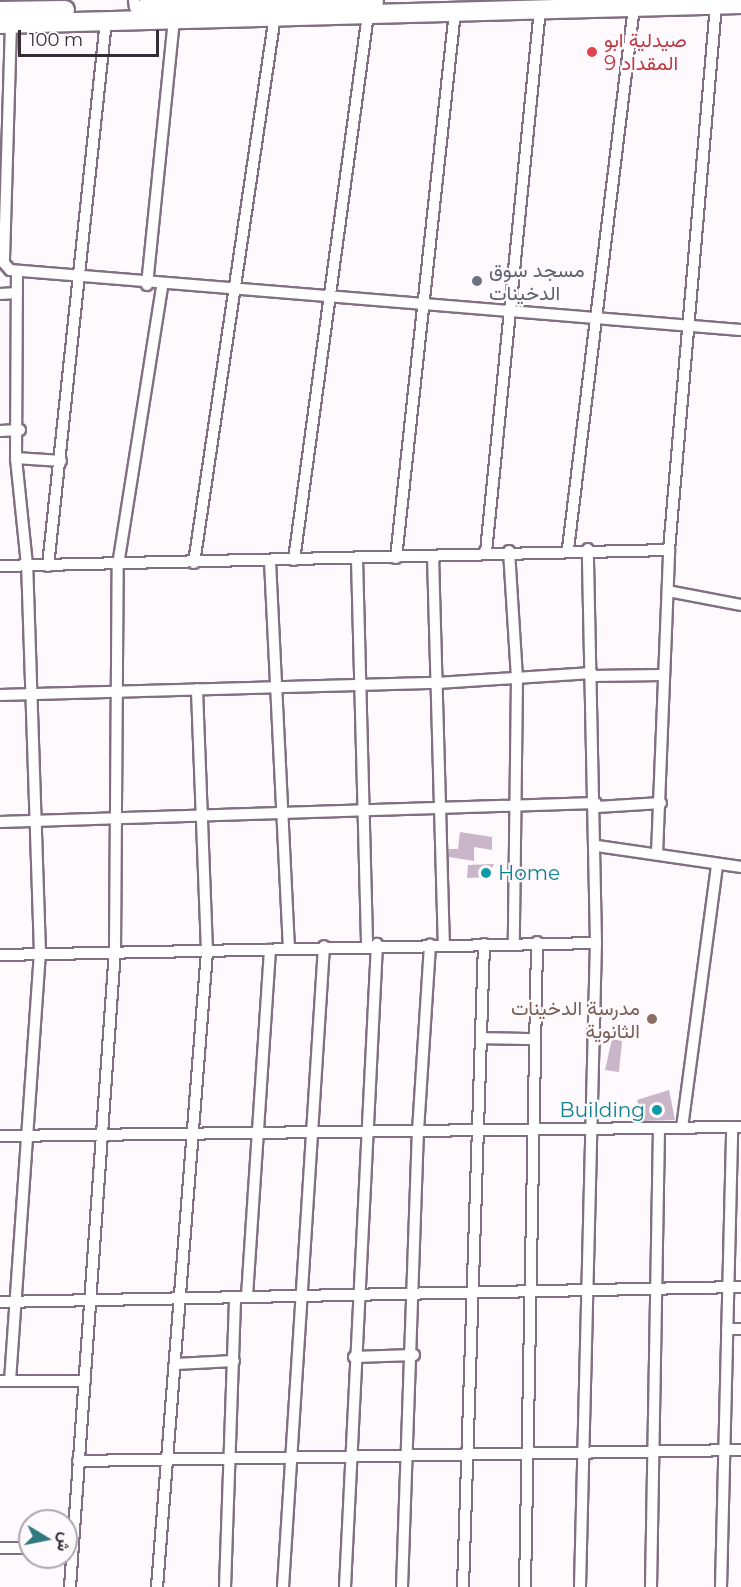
<!DOCTYPE html>
<html>
<head>
<meta charset="utf-8">
<style>
  body { margin:0 }
  #map { position:relative; width:741px; height:1587px; overflow:hidden; background:#fdf9fd; font-family:Montserrat,Vazirmatn,sans-serif }
  div>[style] { position:absolute }
  [style*='--x'] { left:calc(var(--x)*1px); top:calc(var(--y)*1px); width:calc(var(--w)*1px); rotate:calc(var(--a)*1deg) }
  .building>* { inset:0; background:#cab6c9 }
  .roads { filter:drop-shadow(2px 0 #817082) drop-shadow(-2px 0 #817082) drop-shadow(0 2px #817082) drop-shadow(0 -2px #817082) }
  .minor>* { height:10px; margin:-5px; padding:0 5px; transform-origin:5px; border-radius:5px; background:#fff }
  .primary>* { height:18px; margin:-9px; padding:0 9px; transform-origin:9px; border-radius:9px; background:#fff }
  .dots>* { width:16px; height:16px; translate:-50% -50%; box-sizing:border-box; border:3px solid #fdf9fd; border-radius:50% }
  span { translate:-50% -50%; white-space:nowrap; text-align:center; line-height:1.15; -webkit-text-stroke:4.5px #fdf9fd; paint-order:stroke }
  .health-label { font-size:20px; color:#be3a42 }
  .left { translate:0 -50%; text-align:left }
  .worship-label { font-size:20px; color:#5b616d }
  .culture-label { font-size:20px; color:#0d838f }
  .right { translate:-100% -50%; text-align:right }
  .education-label { font-size:20px; color:#785e54 }
  .north { position:absolute; left:18px; top:1509px; width:60px; height:60px; box-sizing:border-box; background:#fdf9fd; border:2px solid #ada7ad; border-radius:50%; rotate:100deg; font-size:16px; font-weight:700; line-height:24px; text-align:center; color:#342d35 }
  .north::after { content:''; display:block; margin:auto; width:21px; height:27px; background:#30797f; clip-path:polygon(50% 0,100% 100%,50% 72%,0 100%) }
  .scale { position:absolute; left:18px; top:30px; width:141px; height:27px; box-sizing:border-box; border:3px solid #342d35; border-top:0; padding-left:8px; font-size:18px; line-height:21px; white-space:nowrap; color:#342d35; -webkit-text-stroke:4px #fdf9fd; paint-order:stroke }
</style>
</head>
<body>
<div id="map">
  <div class="building">
    <div style="clip-path:polygon(460px 832px,492px 837px,492px 850px,474px 847px,474px 861px,449px 857px,449px 849px,458px 849px)"></div>
    <div style="clip-path:polygon(494px 864px,488px 877px,467px 878px,468px 865px)"></div>
    <div style="clip-path:polygon(612px 1039px,622px 1041px,619px 1072px,605px 1070px)"></div>
    <div style="clip-path:polygon(669px 1090px,675px 1120px,644px 1121px,637px 1100px)"></div>
  </div>
  <div class="roads">
    <div class="minor">
      <div style="--x:134;--y:0;--w:8;--a:83"></div>
      <div style="--x:11;--y:23;--w:240;--a:91.7"></div>
      <div style="--x:4;--y:263;--w:9;--a:49"></div>
      <div style="--x:10;--y:270;--w:733;--a:4.69"></div>
      <div style="--x:147;--y:285;--w:267;--a:-84.2"></div>
      <div style="--x:0;--y:294;--w:17;--a:-3"></div>
      <div style="--x:0;--y:431;--w:20;--a:-3"></div>
      <div style="--x:16;--y:458;--w:45;--a:3.8"></div>
      <div style="--x:568;--y:549;--w:546;--a:-83.06"></div>
      <div style="--x:509;--y:551;--w:128;--a:86.4"></div>
      <div style="--x:517;--y:679;--w:264;--a:90.7"></div>
      <div style="--x:486;--y:552;--w:546;--a:-84.32"></div>
      <div style="--x:433;--y:556;--w:388;--a:88.4"></div>
      <div style="--x:396;--y:558;--w:550;--a:-83.84"></div>
      <div style="--x:357;--y:559;--w:385;--a:88.5"></div>
      <div style="--x:294;--y:560;--w:551;--a:-82.28"></div>
      <div style="--x:270;--y:561;--w:388;--a:87.2"></div>
      <div style="--x:194;--y:563;--w:553;--a:-81.58"></div>
      <div style="--x:0;--y:566;--w:669;--a:-1.37"></div>
      <div style="--x:48;--y:566;--w:548;--a:-83.93"></div>
      <div style="--x:668;--y:591;--w:74;--a:10.9"></div>
      <div style="--x:592;--y:676;--w:70;--a:-0.8"></div>
      <div style="--x:0;--y:695;--w:437;--a:-1.6"></div>
      <div style="--x:437;--y:683;--w:155;--a:-3.7"></div>
      <div style="--x:597;--y:807;--w:64;--a:-3.6"></div>
      <div style="--x:0;--y:822;--w:596;--a:-1.83"></div>
      <div style="--x:597;--y:846;--w:146;--a:8.3"></div>
      <div style="--x:657;--y:854;--w:304;--a:-87.7"></div>
      <div style="--x:669;--y:550;--w:547;--a:-85.07"></div>
      <div style="--x:0;--y:955;--w:596;--a:-1.15"></div>
      <div style="--x:481;--y:1038;--w:54;--a:1.1"></div>
      <div style="--x:682;--y:1128;--w:266;--a:-82.4"></div>
      <div style="--x:0;--y:1136;--w:741;--a:-0.7"></div>
      <div style="--x:247;--y:1296;--w:347;--a:-86.2"></div>
      <div style="--x:0;--y:1302;--w:741;--a:-1.16"></div>
      <div style="--x:727;--y:1329;--w:14;--a:0"></div>
      <div style="--x:354;--y:1357;--w:60;--a:-1.9"></div>
      <div style="--x:176;--y:1364;--w:58;--a:-3"></div>
      <div style="--x:0;--y:1381;--w:85;--a:0"></div>
      <div style="--x:10;--y:1381;--w:429;--a:-86"></div>
      <div style="--x:40;--y:953;--w:388;--a:-91.9"></div>
      <div style="--x:27;--y:565;--w:108;--a:-95.9"></div>
      <div style="--x:16;--y:458;--w:187;--a:-89.7"></div>
      <div style="--x:78;--y:1461;--w:663;--a:-0.95"></div>
      <div style="--x:0;--y:1548;--w:30;--a:0"></div>
      <div style="--x:70;--y:1587;--w:639;--a:-85.96"></div>
      <div style="--x:115;--y:950;--w:385;--a:-89.6"></div>
      <div style="--x:118;--y:565;--w:282;--a:-81"></div>
      <div style="--x:157;--y:1587;--w:638;--a:-85.5"></div>
      <div style="--x:207;--y:951;--w:262;--a:-92.2"></div>
      <div style="--x:225;--y:1587;--w:290;--a:-88"></div>
      <div style="--x:283;--y:1587;--w:642;--a:-86.34"></div>
      <div style="--x:345;--y:1587;--w:644;--a:-87.15"></div>
      <div style="--x:402;--y:1587;--w:456;--a:-88"></div>
      <div style="--x:418;--y:1131;--w:187;--a:-86.3"></div>
      <div style="--x:463;--y:1587;--w:643;--a:-88.13"></div>
      <div style="--x:525;--y:1587;--w:645;--a:-88.93"></div>
      <div style="--x:580;--y:1587;--w:644;--a:-88.58"></div>
      <div style="--x:596;--y:943;--w:394;--a:-91.2"></div>
      <div style="--x:651;--y:1587;--w:459;--a:-89"></div>
      <div style="--x:721;--y:1587;--w:460;--a:-88.6"></div>
    </div>
    <div class="primary">
      <div style="--x:146;--y:7;--w:228;--a:-1.3"></div>
      <div style="--x:0;--y:11;--w:65;--a:-0.9"></div>
      <div style="--x:0;--y:24;--w:741;--a:-1.55"></div>
    </div>
  </div>
  <div class="dots">
    <div style="left:592px;top:52px;background:#e0444e"></div>
    <div style="left:477px;top:281px;background:#6b7280"></div>
    <div style="left:486px;top:873px;background:#0f9aa8"></div>
    <div style="left:652px;top:1019px;background:#8d6e63"></div>
    <div style="left:657px;top:1110px;background:#0f9aa8"></div>
  </div>
  <div class="health-label">
    <span class="left" style="left:604px;top:52px">صيدلية ابو<br>المقداد 9</span>
  </div>
  <div class="worship-label">
    <span class="left" style="left:489px;top:282px">مسجد سوق<br>الدخينات</span>
  </div>
  <div class="culture-label">
    <span class="left" style="left:498px;top:873px">Home</span>
    <span class="right" style="left:645px;top:1110px">Building</span>
  </div>
  <div class="education-label">
    <span class="right" style="left:640px;top:1020px">مدرسة الدخينات<br>الثانوية</span>
  </div>
  <div class="north">ش</div>
  <div class="scale">100 m</div>
</div>
</body>
</html>
